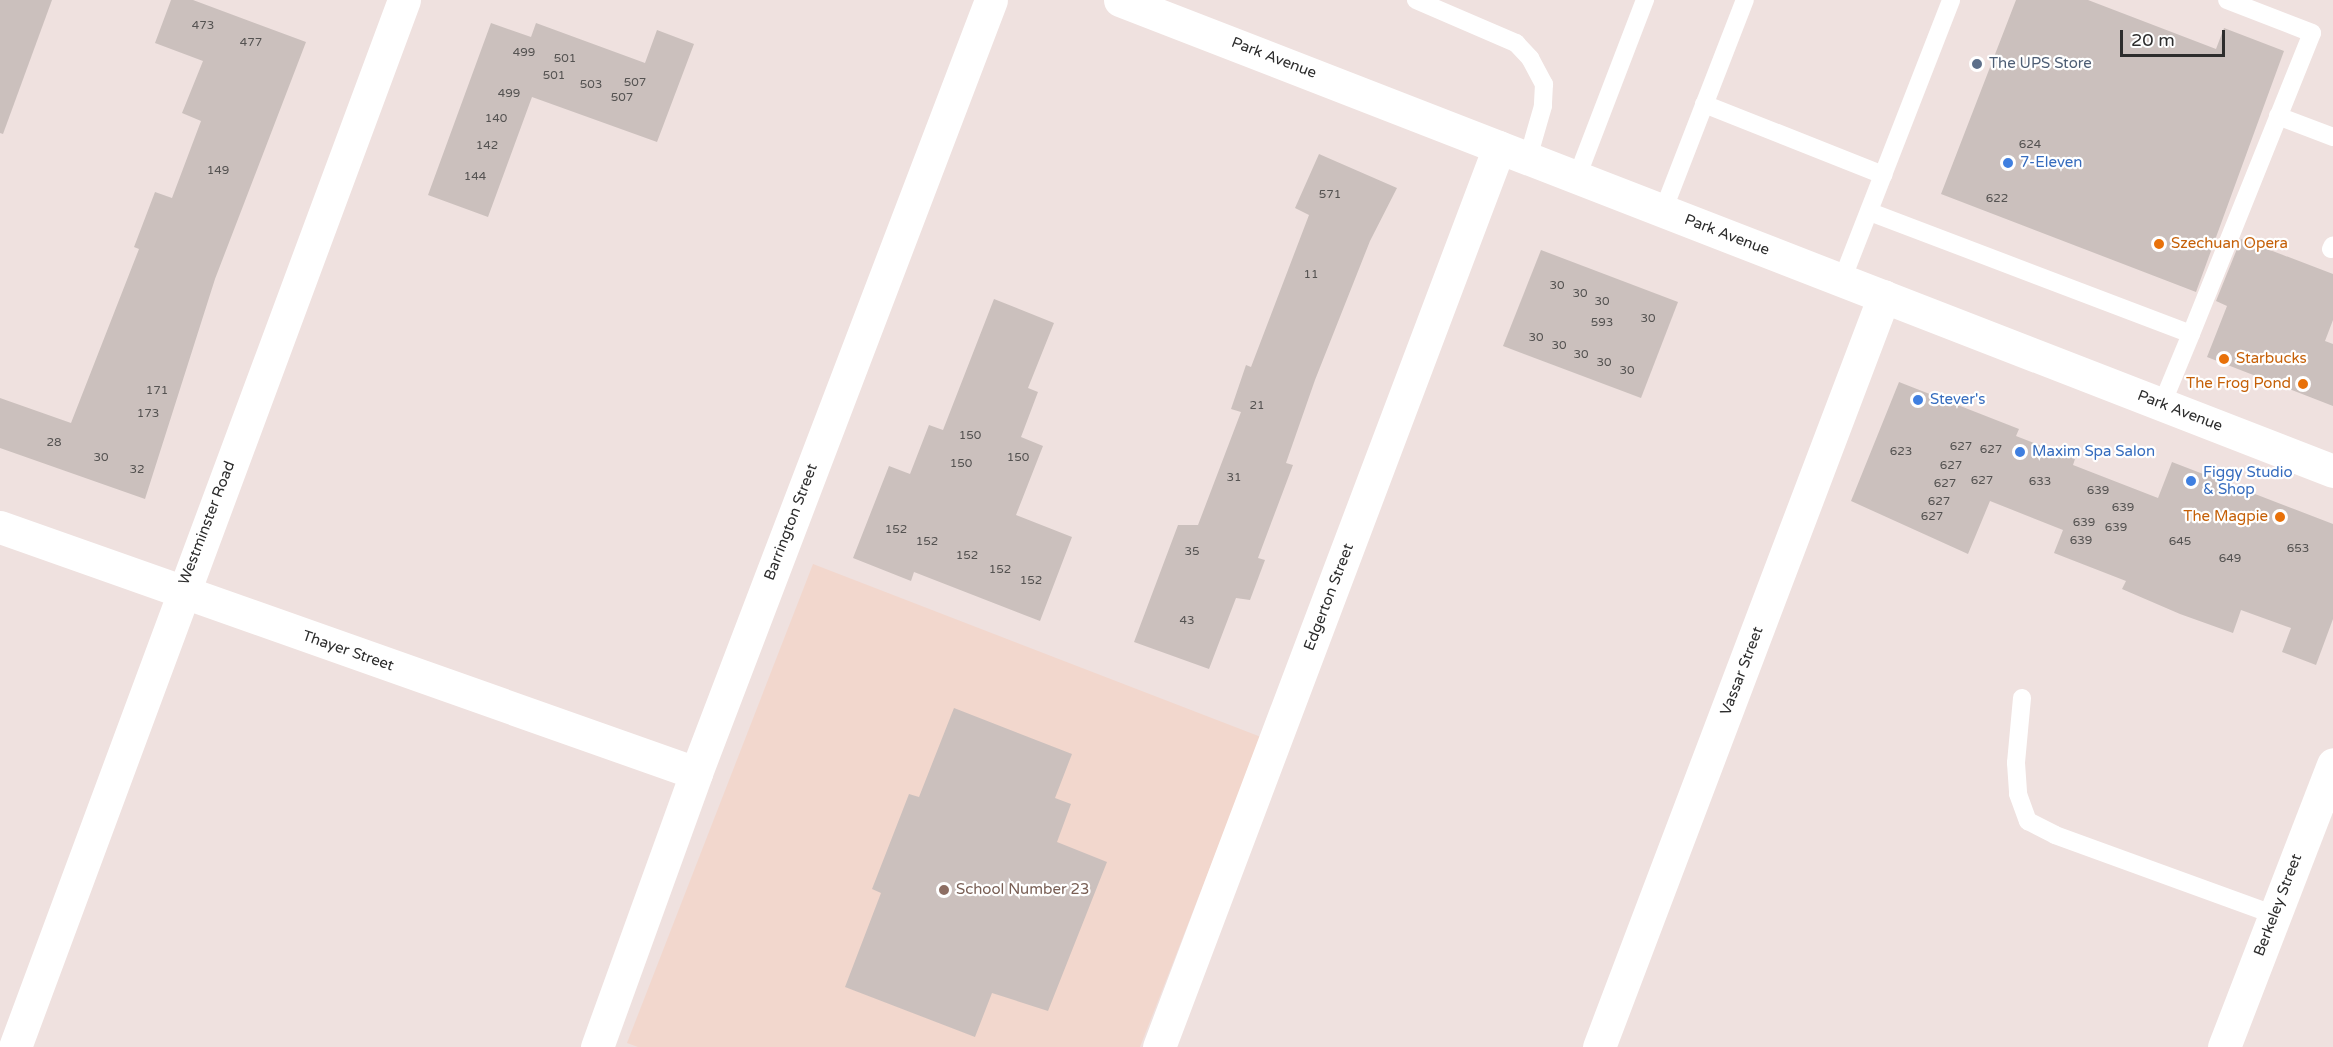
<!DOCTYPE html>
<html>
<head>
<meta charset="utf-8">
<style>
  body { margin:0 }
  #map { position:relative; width:2333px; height:1047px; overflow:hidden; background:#efe1df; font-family:"Varela Round",sans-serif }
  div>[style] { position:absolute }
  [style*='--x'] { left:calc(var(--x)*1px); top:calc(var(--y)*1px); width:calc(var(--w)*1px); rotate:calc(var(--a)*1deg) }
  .education>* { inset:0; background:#f2d7cd }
  .building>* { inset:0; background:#cbc0bd }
  .service>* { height:18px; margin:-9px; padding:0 9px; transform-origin:9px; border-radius:9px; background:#fff }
  .minor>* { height:33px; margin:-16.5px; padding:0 16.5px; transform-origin:16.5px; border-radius:16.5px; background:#fff }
  .tertiary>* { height:33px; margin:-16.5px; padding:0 16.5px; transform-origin:16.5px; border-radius:16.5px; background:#fff }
  .dots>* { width:16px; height:16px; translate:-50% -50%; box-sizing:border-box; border:3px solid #fff; border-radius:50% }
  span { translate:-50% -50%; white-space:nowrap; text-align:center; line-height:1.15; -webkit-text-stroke:4.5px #fff; paint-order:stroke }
  .number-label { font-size:12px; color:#545251 }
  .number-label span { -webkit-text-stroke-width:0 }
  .street-label { font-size:15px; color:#2d2d2d }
  .service-label { font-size:15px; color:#4e5e75 }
  .left { translate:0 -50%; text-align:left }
  .shop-label { font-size:15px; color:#366cbe }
  .food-label { font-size:15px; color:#c56008 }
  .right { translate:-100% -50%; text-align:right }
  .education-label { font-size:15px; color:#785e54 }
  .scale { position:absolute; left:2120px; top:30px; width:105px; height:27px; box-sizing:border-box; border:3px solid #2d2d2d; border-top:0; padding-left:8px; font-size:18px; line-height:21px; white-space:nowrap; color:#2d2d2d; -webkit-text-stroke:4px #fff; paint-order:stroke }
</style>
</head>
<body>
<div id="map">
  <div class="education">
    <div style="clip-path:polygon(813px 564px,1261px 737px,1140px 1047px,638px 1047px,627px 1043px)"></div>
  </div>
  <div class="building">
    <div style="clip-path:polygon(0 0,52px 0,3px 134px,0 133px)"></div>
    <div style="clip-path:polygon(171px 0,193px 0,306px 42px,215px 279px,145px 499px,0 448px,0 398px,71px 423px,139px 249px,134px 247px,155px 192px,172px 198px,201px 121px,182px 113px,203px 61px,155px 43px)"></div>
    <div style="clip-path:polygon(2016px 0,2088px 0,2216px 49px,2224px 28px,2284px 51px,2196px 292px,1941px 194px)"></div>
    <div style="clip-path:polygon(491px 23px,531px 37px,536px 23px,645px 63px,657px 30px,694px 44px,657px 142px,532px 97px,488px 217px,428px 195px)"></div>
    <div style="clip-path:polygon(1319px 154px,1397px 188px,1370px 241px,1315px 380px,1286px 463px,1293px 465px,1258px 558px,1265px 560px,1250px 600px,1236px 598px,1209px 669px,1134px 642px,1178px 525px,1198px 525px,1241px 412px,1231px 409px,1246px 365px,1251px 367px,1309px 215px,1295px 208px)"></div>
    <div style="clip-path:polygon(2241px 239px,2333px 274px,2333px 320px,2325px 341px,2333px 344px,2333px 406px,2207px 357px,2227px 306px,2216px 301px)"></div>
    <div style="clip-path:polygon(1541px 250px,1678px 302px,1641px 398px,1503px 346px)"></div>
    <div style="clip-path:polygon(994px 299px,1054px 323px,1028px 388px,1038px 392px,1021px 437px,1043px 446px,1016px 515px,1072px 537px,1040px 621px,914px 572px,911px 581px,853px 558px,889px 466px,910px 474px,929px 425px,943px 430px)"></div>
    <div style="clip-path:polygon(1899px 382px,2019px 429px,2016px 436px,2075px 459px,2073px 465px,2158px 498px,2172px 462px,2333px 524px,2333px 619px,2316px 665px,2282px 652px,2291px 628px,2241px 610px,2233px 633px,2180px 614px,2122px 589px,2126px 581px,2054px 553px,2063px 530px,1990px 501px,1968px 554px,1851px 501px)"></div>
    <div style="clip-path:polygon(954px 708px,1072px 754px,1055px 798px,1071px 804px,1057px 842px,1107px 862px,1048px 1011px,992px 993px,975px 1037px,845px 987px,881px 893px,872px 889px,909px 794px,919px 797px)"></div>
  </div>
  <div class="service">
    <div style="--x:1416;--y:0;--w:109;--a:23.3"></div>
    <div style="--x:1516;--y:43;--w:21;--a:47"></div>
    <div style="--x:1530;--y:58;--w:30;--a:62"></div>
    <div style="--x:1544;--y:84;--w:22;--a:93"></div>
    <div style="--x:1543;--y:106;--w:54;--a:106.1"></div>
    <div style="--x:1704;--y:104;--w:193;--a:21.6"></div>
    <div style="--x:2278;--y:116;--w:59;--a:20.9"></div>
    <div style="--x:1577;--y:177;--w:190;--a:-69"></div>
    <div style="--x:1663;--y:211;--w:226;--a:-68.8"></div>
    <div style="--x:1870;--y:212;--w:343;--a:20.8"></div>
    <div style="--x:2191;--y:334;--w:76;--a:112.5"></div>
    <div style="--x:2331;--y:249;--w:4;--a:-63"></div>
    <div style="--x:1842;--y:280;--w:300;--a:-68.7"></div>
    <div style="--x:2191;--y:334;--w:324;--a:-68.1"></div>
    <div style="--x:2312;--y:33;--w:91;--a:-158.8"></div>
    <div style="--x:2022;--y:698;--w:65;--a:95.3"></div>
    <div style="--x:2016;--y:763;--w:31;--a:86"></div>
    <div style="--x:2018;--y:794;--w:29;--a:70"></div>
    <div style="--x:2028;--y:821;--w:30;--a:27"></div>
    <div style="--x:2055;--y:835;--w:234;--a:20"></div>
  </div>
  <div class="minor">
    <div style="--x:0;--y:527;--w:738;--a:19.47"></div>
    <div style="--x:15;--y:1047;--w:1117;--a:-69.62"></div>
    <div style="--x:597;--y:1047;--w:291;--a:-70.1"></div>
    <div style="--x:696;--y:773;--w:827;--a:-69.11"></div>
    <div style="--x:1159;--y:1047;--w:962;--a:-69.3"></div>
    <div style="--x:1599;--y:1047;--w:803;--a:-69.22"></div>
    <div style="--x:2224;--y:1047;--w:303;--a:-68.9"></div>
  </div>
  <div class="tertiary">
    <div style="--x:1120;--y:0;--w:1301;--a:21.22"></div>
  </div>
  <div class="dots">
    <div style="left:1977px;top:64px;background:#5c6f8a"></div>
    <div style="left:2008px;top:163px;background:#3f7fe0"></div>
    <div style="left:2159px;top:244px;background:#e8710a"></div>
    <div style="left:2224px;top:359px;background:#e8710a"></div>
    <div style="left:2303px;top:384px;background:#e8710a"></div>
    <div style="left:1918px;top:400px;background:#3f7fe0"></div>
    <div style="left:2020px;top:452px;background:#3f7fe0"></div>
    <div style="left:2191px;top:481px;background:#3f7fe0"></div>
    <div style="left:2280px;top:517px;background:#e8710a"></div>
    <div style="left:944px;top:890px;background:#8d6e63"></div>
  </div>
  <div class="number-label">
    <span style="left:203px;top:26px">473</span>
    <span style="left:251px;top:43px">477</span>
    <span style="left:524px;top:53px">499</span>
    <span style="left:565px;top:59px">501</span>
    <span style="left:554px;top:76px">501</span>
    <span style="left:635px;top:83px">507</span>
    <span style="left:591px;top:85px">503</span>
    <span style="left:509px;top:94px">499</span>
    <span style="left:622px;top:98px">507</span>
    <span style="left:496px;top:119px">140</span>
    <span style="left:2030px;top:145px">624</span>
    <span style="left:487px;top:146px">142</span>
    <span style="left:218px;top:171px">149</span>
    <span style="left:475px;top:177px">144</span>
    <span style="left:1330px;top:195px">571</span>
    <span style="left:1997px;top:199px">622</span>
    <span style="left:1311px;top:275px">11</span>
    <span style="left:1557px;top:286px">30</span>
    <span style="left:1580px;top:294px">30</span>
    <span style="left:1602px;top:302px">30</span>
    <span style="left:1648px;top:319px">30</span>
    <span style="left:1602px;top:323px">593</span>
    <span style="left:1536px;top:338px">30</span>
    <span style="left:1559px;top:346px">30</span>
    <span style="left:1581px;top:355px">30</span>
    <span style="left:1604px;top:363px">30</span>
    <span style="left:1627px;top:371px">30</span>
    <span style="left:157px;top:391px">171</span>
    <span style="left:1257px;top:406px">21</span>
    <span style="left:148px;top:414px">173</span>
    <span style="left:970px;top:436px">150</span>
    <span style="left:54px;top:443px">28</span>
    <span style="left:1961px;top:447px">627</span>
    <span style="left:1991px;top:450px">627</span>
    <span style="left:1901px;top:452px">623</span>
    <span style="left:101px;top:458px">30</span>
    <span style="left:1018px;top:458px">150</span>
    <span style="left:961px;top:464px">150</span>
    <span style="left:1951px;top:466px">627</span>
    <span style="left:137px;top:470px">32</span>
    <span style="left:1234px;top:478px">31</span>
    <span style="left:1982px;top:481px">627</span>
    <span style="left:2040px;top:482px">633</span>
    <span style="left:1945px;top:484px">627</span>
    <span style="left:2098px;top:491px">639</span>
    <span style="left:1939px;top:502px">627</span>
    <span style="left:2123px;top:508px">639</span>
    <span style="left:1932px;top:517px">627</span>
    <span style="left:2084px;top:523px">639</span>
    <span style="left:2116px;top:528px">639</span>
    <span style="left:896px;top:530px">152</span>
    <span style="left:2081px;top:541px">639</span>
    <span style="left:927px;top:542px">152</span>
    <span style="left:2180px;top:542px">645</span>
    <span style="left:2298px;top:549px">653</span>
    <span style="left:1192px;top:552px">35</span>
    <span style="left:967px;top:556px">152</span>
    <span style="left:2230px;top:559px">649</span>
    <span style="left:1000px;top:570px">152</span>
    <span style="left:1031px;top:581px">152</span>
    <span style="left:1187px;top:621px">43</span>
  </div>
  <div class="street-label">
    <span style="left:1274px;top:58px;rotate:21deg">Park Avenue</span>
    <span style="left:1727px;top:235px;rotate:21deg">Park Avenue</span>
    <span style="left:2180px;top:411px;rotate:21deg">Park Avenue</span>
    <span style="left:791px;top:522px;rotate:-69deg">Barrington Street</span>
    <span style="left:207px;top:523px;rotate:-69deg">Westminster Road</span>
    <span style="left:1329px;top:597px;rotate:-69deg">Edgerton Street</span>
    <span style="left:348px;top:651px;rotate:19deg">Thayer Street</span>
    <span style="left:1742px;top:671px;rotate:-69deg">Vassar Street</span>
    <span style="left:2278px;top:905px;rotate:-69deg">Berkeley Street</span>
  </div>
  <div class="service-label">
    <span class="left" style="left:1989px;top:64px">The UPS Store</span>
  </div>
  <div class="shop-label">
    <span class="left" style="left:2020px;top:163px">7-Eleven</span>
    <span class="left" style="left:1930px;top:400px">Stever's</span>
    <span class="left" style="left:2032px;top:452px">Maxim Spa Salon</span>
    <span class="left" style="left:2203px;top:481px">Figgy Studio<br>&amp; Shop</span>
  </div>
  <div class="food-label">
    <span class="left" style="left:2171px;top:244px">Szechuan Opera</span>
    <span class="left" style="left:2236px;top:359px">Starbucks</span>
    <span class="right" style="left:2291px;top:384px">The Frog Pond</span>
    <span class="right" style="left:2268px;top:517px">The Magpie</span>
  </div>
  <div class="education-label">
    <span class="left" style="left:956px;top:890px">School Number 23</span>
  </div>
  <div class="scale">20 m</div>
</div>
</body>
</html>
